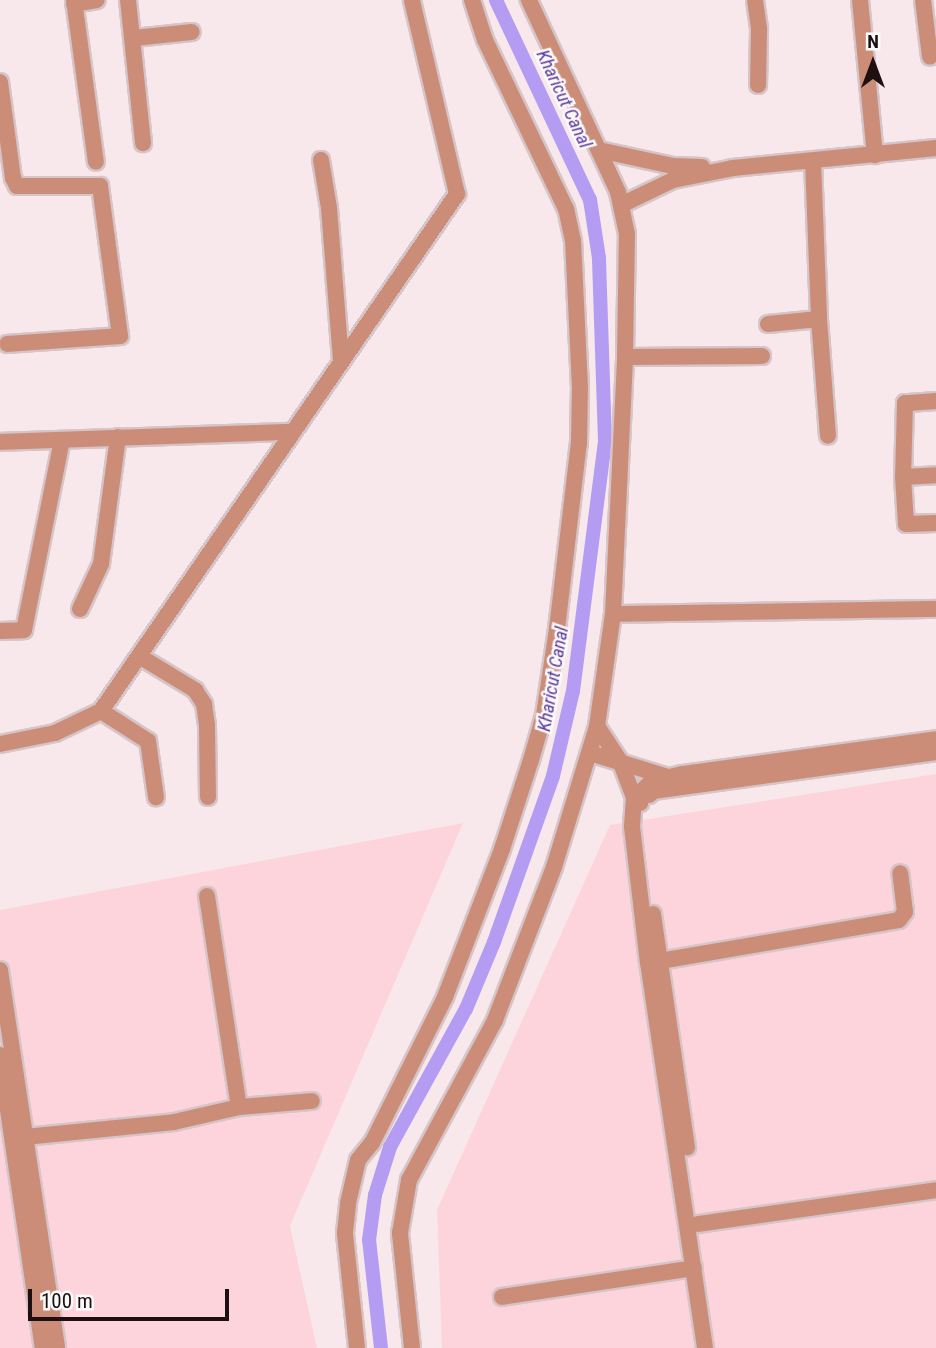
<!DOCTYPE html>
<html>
<head>
<meta charset="utf-8">
<style>
  body { margin:0 }
  #map { position:relative; width:936px; height:1348px; overflow:hidden; background:#f9e8eb; font-family:"Roboto Condensed",sans-serif }
  div>[style] { position:absolute }
  [style*='--x'] { left:calc(var(--x)*1px); top:calc(var(--y)*1px); width:calc(var(--w)*1px); rotate:calc(var(--a)*1deg) }
  .built>* { inset:0; background:#fdd4dc }
  .canal>* { height:14px; margin:-7px; padding:0 7px; transform-origin:7px; border-radius:7px; background:#b59cf3 }
  .roads { filter:drop-shadow(2px 0 #d6c5c8) drop-shadow(-2px 0 #d6c5c8) drop-shadow(0 2px #d6c5c8) drop-shadow(0 -2px #d6c5c8) }
  .minor>* { height:16px; margin:-8px; padding:0 8px; transform-origin:8px; border-radius:8px; background:#cc8d78 }
  span { translate:-50% -50%; white-space:nowrap; text-align:center; line-height:1.15; -webkit-text-stroke:5px #fafafa; paint-order:stroke }
  .water-label { font-size:19px; color:#603c9f; font-style:italic }
  .north { position:absolute; left:838px; top:28px; width:70px; height:70px; -webkit-text-stroke:5px #fafafa; paint-order:stroke; rotate:0deg; font-size:19px; font-weight:700; line-height:28px; text-align:center; color:#1d0f12 }
  .north::after { content:''; display:block; margin:auto; width:24px; height:32px; background:#1d0f12; clip-path:polygon(50% 0,100% 100%,50% 72%,0 100%) }
  .scale { position:absolute; left:28px; top:1289px; width:201px; height:32px; box-sizing:border-box; border:4px solid #1d0f12; border-top:0; padding-left:9px; font-size:21px; line-height:24px; white-space:nowrap; color:#1d0f12; -webkit-text-stroke:5px #fafafa; paint-order:stroke }
</style>
</head>
<body>
<div id="map">
  <div class="built">
    <div style="clip-path:polygon(936px 774px,936px 1348px,442px 1348px,437px 1210px,610px 825px)"></div>
    <div style="clip-path:polygon(463px 823px,290px 1226px,317px 1348px,0 1348px,0 910px)"></div>
  </div>
  <div class="canal">
    <div style="--x:381;--y:1348;--w:109;--a:-96.3"></div>
    <div style="--x:369;--y:1240;--w:45;--a:-82.4"></div>
    <div style="--x:375;--y:1195;--w:50;--a:-72.6"></div>
    <div style="--x:390;--y:1147;--w:158;--a:-61.2"></div>
    <div style="--x:466;--y:1009;--w:73;--a:-67.3"></div>
    <div style="--x:494;--y:942;--w:176;--a:-70.4"></div>
    <div style="--x:553;--y:776;--w:87;--a:-76.8"></div>
    <div style="--x:573;--y:691;--w:252;--a:-82.7"></div>
    <div style="--x:605;--y:441;--w:183;--a:-91.9"></div>
    <div style="--x:599;--y:258;--w:59;--a:-98.8"></div>
    <div style="--x:590;--y:200;--w:221;--a:-115.2"></div>
  </div>
  <div class="roads">
    <div class="minor">
      <div style="--x:74;--y:0;--w:163;--a:82.3"></div>
      <div style="--x:128;--y:0;--w:144;--a:84"></div>
      <div style="--x:755;--y:0;--w:30;--a:82"></div>
      <div style="--x:759;--y:30;--w:55;--a:91"></div>
      <div style="--x:860;--y:0;--w:156;--a:84.5"></div>
      <div style="--x:923;--y:0;--w:57;--a:83"></div>
      <div style="--x:74;--y:4;--w:23;--a:-10"></div>
      <div style="--x:134;--y:38;--w:58;--a:-5.9"></div>
      <div style="--x:0;--y:82;--w:97;--a:82.3"></div>
      <div style="--x:13;--y:178;--w:9;--a:63"></div>
      <div style="--x:17;--y:186;--w:83;--a:0"></div>
      <div style="--x:100;--y:186;--w:151;--a:82.4"></div>
      <div style="--x:120;--y:336;--w:113;--a:176"></div>
      <div style="--x:599;--y:150;--w:76;--a:12.2"></div>
      <div style="--x:673;--y:166;--w:29;--a:2"></div>
      <div style="--x:321;--y:160;--w:49;--a:80.5"></div>
      <div style="--x:329;--y:208;--w:153;--a:85.5"></div>
      <div style="--x:813;--y:161;--w:158;--a:87.8"></div>
      <div style="--x:819;--y:319;--w:117;--a:85.6"></div>
      <div style="--x:621;--y:205;--w:58;--a:-25.7"></div>
      <div style="--x:673;--y:180;--w:61;--a:-11.3"></div>
      <div style="--x:733;--y:168;--w:204;--a:-5.6"></div>
      <div style="--x:768;--y:324;--w:51;--a:-5.6"></div>
      <div style="--x:625;--y:357;--w:137;--a:-0.4"></div>
      <div style="--x:936;--y:401;--w:31;--a:176"></div>
      <div style="--x:905;--y:403;--w:74;--a:91.5"></div>
      <div style="--x:903;--y:477;--w:47;--a:86.3"></div>
      <div style="--x:906;--y:524;--w:30;--a:-2"></div>
      <div style="--x:0;--y:442;--w:291;--a:-2"></div>
      <div style="--x:903;--y:477;--w:33;--a:-3"></div>
      <div style="--x:80;--y:609;--w:50;--a:-65"></div>
      <div style="--x:101;--y:564;--w:128;--a:-82.4"></div>
      <div style="--x:613;--y:614;--w:323;--a:-0.9"></div>
      <div style="--x:0;--y:631;--w:24;--a:-2"></div>
      <div style="--x:24;--y:630;--w:194;--a:-78.7"></div>
      <div style="--x:139;--y:656;--w:66;--a:31.3"></div>
      <div style="--x:195;--y:690;--w:17;--a:57"></div>
      <div style="--x:204;--y:704;--w:22;--a:82"></div>
      <div style="--x:207;--y:726;--w:71;--a:89.2"></div>
      <div style="--x:101;--y:711;--w:56;--a:32.6"></div>
      <div style="--x:148;--y:741;--w:57;--a:81.9"></div>
      <div style="--x:597;--y:726;--w:42;--a:56.7"></div>
      <div style="--x:620;--y:761;--w:40;--a:69"></div>
      <div style="--x:634;--y:798;--w:8;--a:40"></div>
      <div style="--x:0;--y:744;--w:56;--a:-11.3"></div>
      <div style="--x:55;--y:733;--w:51;--a:-25.6"></div>
      <div style="--x:101;--y:711;--w:628;--a:-55.45"></div>
      <div style="--x:457;--y:194;--w:199;--a:-103.1"></div>
      <div style="--x:590;--y:753;--w:82;--a:17.1"></div>
      <div style="--x:649;--y:795;--w:6;--a:-45"></div>
      <div style="--x:653;--y:791;--w:286;--a:-7.8"></div>
      <div style="--x:207;--y:896;--w:213;--a:81.4"></div>
      <div style="--x:239;--y:1107;--w:73;--a:-4.7"></div>
      <div style="--x:653;--y:914;--w:236;--a:81.7"></div>
      <div style="--x:660;--y:961;--w:242;--a:-9.7"></div>
      <div style="--x:899;--y:920;--w:10;--a:-53"></div>
      <div style="--x:905;--y:912;--w:39;--a:-97"></div>
      <div style="--x:0;--y:970;--w:382;--a:81.4"></div>
      <div style="--x:0;--y:1055;--w:296;--a:81.7"></div>
      <div style="--x:15;--y:1138;--w:160;--a:-5.7"></div>
      <div style="--x:174;--y:1122;--w:67;--a:-13"></div>
      <div style="--x:698;--y:1224;--w:240;--a:-8.1"></div>
      <div style="--x:502;--y:1297;--w:194;--a:-8.6"></div>
      <div style="--x:357;--y:1348;--w:116;--a:-96"></div>
      <div style="--x:345;--y:1233;--w:30;--a:-84"></div>
      <div style="--x:348;--y:1203;--w:44;--a:-76.9"></div>
      <div style="--x:358;--y:1160;--w:22;--a:-51"></div>
      <div style="--x:372;--y:1143;--w:163;--a:-63.4"></div>
      <div style="--x:445;--y:997;--w:159;--a:-68.9"></div>
      <div style="--x:502;--y:849;--w:94;--a:-72"></div>
      <div style="--x:531;--y:760;--w:47;--a:-73.9"></div>
      <div style="--x:544;--y:715;--w:87;--a:-81.4"></div>
      <div style="--x:557;--y:629;--w:187;--a:-83.3"></div>
      <div style="--x:579;--y:443;--w:55;--a:-89"></div>
      <div style="--x:580;--y:388;--w:147;--a:-92.7"></div>
      <div style="--x:573;--y:241;--w:33;--a:-102"></div>
      <div style="--x:566;--y:209;--w:187;--a:-115.6"></div>
      <div style="--x:485;--y:40;--w:42;--a:-108"></div>
      <div style="--x:412;--y:1348;--w:116;--a:-96"></div>
      <div style="--x:400;--y:1233;--w:54;--a:-80.4"></div>
      <div style="--x:409;--y:1180;--w:182;--a:-61.7"></div>
      <div style="--x:495;--y:1020;--w:164;--a:-68.9"></div>
      <div style="--x:554;--y:867;--w:147;--a:-73"></div>
      <div style="--x:597;--y:726;--w:113;--a:-81.9"></div>
      <div style="--x:613;--y:614;--w:257;--a:-87.3"></div>
      <div style="--x:625;--y:357;--w:123;--a:-89.1"></div>
      <div style="--x:627;--y:234;--w:43;--a:-102.1"></div>
      <div style="--x:618;--y:192;--w:212;--a:-114.9"></div>
      <div style="--x:705;--y:1348;--w:389;--a:-98.4"></div>
      <div style="--x:648;--y:963;--w:138;--a:-96.7"></div>
      <div style="--x:632;--y:826;--w:28;--a:-86"></div>
      <div style="--x:634;--y:798;--w:25;--a:-43"></div>
      <div style="--x:652;--y:781;--w:31;--a:-13"></div>
      <div style="--x:682;--y:774;--w:256;--a:-7.8"></div>
    </div>
  </div>
  <div class="water-label">
    <span style="left:564px;top:99px;rotate:65deg">Kharicut Canal</span>
    <span style="left:553px;top:679px;rotate:-80deg">Kharicut Canal</span>
  </div>
  <div class="north">N</div>
  <div class="scale">100 m</div>
</div>
</body>
</html>
